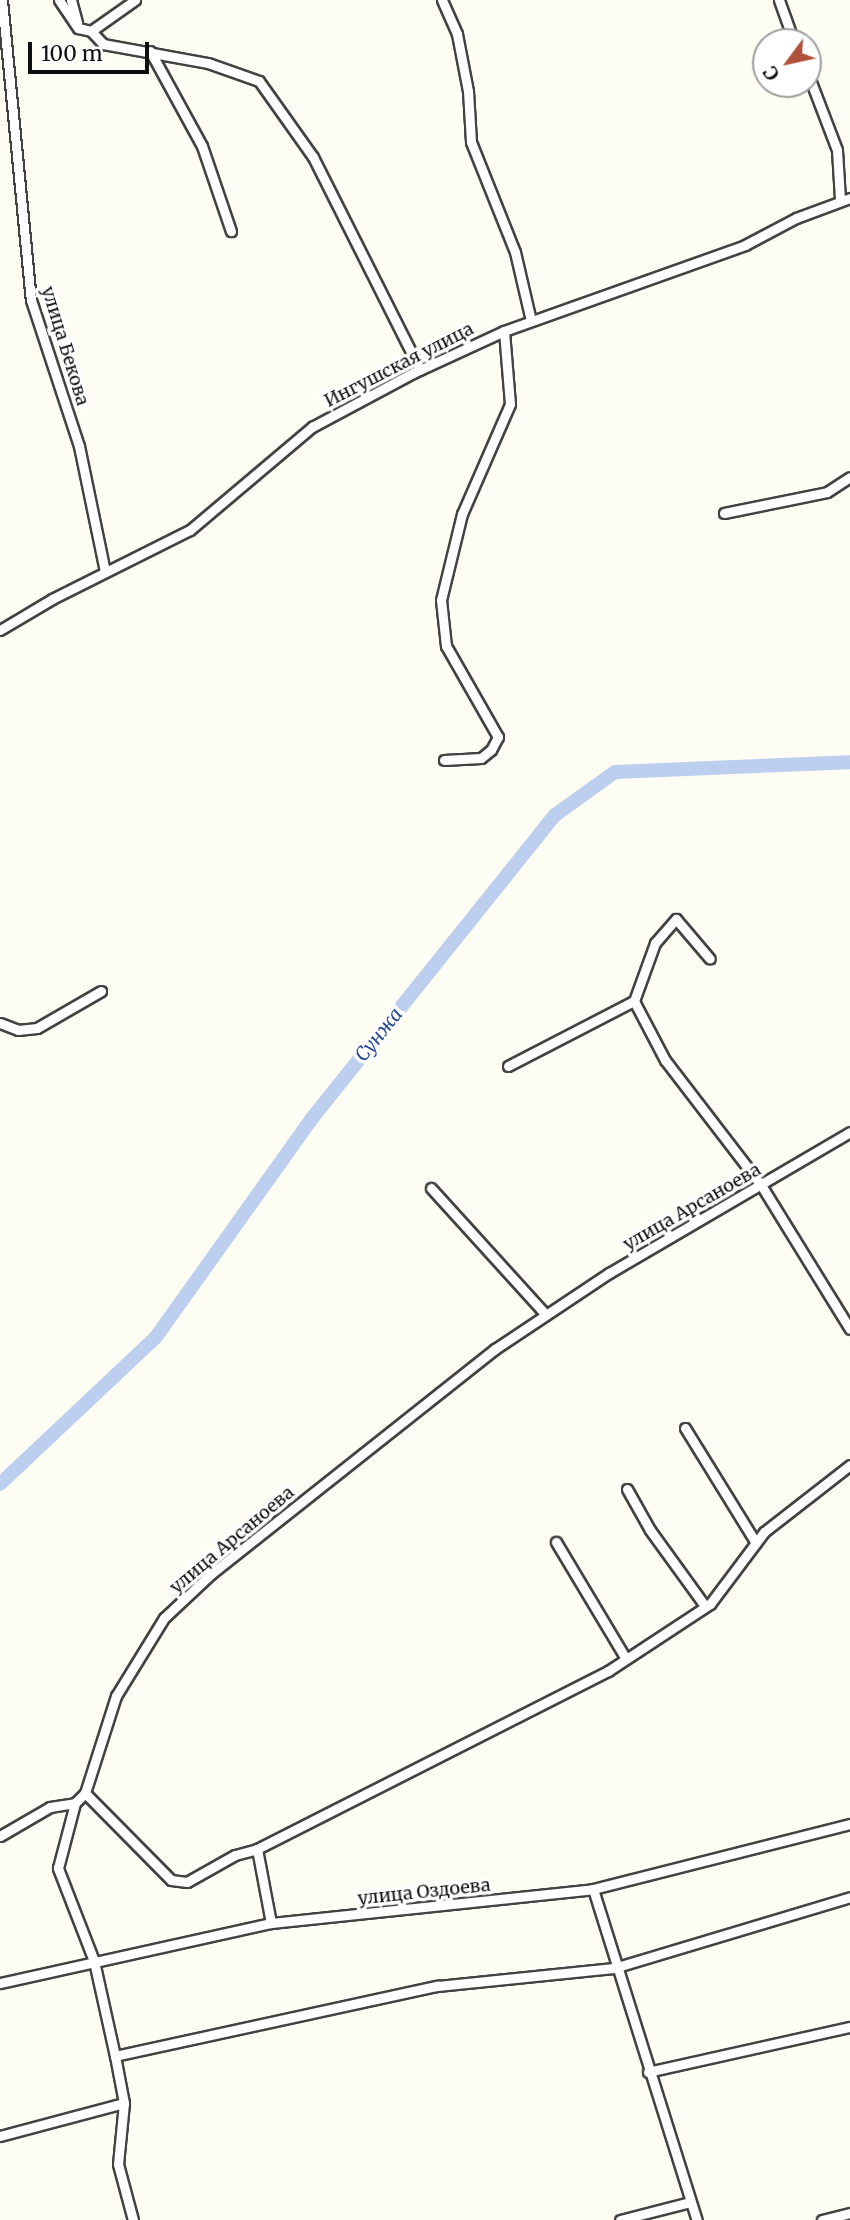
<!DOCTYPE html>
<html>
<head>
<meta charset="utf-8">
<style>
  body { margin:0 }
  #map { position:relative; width:850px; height:2220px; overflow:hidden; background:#fdfdf3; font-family:Merriweather,serif }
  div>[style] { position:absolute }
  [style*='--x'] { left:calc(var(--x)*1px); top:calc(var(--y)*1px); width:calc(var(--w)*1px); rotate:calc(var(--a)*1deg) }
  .river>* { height:14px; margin:-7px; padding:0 7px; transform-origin:7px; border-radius:7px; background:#bdcfef }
  .roads { filter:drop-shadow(2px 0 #424242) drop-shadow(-2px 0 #424242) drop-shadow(0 2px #424242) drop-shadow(0 -2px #424242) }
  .minor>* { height:9px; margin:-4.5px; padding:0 4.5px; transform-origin:4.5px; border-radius:4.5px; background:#fff }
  span { translate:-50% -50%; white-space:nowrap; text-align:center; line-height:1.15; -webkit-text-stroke:7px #fff; paint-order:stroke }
  .street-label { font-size:18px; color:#0f0f0f }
  .water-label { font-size:19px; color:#274792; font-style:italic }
  .north { position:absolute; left:752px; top:28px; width:70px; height:70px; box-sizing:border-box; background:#fff; border:2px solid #9f9f9f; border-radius:50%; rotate:237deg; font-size:19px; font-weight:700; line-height:28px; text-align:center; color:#0f0f0f }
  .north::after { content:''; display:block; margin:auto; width:24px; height:32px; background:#ae5138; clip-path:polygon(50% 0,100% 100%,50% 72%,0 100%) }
  .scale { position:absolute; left:28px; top:42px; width:121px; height:32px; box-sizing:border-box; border:4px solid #0f0f0f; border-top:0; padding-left:9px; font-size:21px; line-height:24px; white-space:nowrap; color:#0f0f0f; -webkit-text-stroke:5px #fff; paint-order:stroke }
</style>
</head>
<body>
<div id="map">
  <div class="river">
    <div style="--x:0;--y:1484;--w:214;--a:-43.3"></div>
    <div style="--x:156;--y:1337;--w:270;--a:-54.5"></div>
    <div style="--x:313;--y:1117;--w:387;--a:-51.3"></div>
    <div style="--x:555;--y:815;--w:74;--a:-35.6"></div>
    <div style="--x:615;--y:772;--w:235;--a:-2.4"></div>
  </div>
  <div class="roads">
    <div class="minor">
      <div style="--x:2;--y:0;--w:301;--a:84.5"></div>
      <div style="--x:31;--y:300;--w:154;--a:71.8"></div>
      <div style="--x:79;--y:446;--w:128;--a:78.3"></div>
      <div style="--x:59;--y:0;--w:34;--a:56"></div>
      <div style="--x:78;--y:28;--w:13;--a:13"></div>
      <div style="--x:91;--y:31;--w:18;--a:47"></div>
      <div style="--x:103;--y:44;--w:107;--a:10.3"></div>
      <div style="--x:208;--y:63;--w:54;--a:19.4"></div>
      <div style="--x:259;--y:81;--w:93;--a:54.6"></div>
      <div style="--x:313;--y:157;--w:238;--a:63.3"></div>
      <div style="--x:71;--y:0;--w:24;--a:75"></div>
      <div style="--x:442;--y:0;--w:37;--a:66"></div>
      <div style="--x:457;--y:34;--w:58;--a:79.1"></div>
      <div style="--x:468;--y:91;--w:51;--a:86.6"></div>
      <div style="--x:471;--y:142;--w:118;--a:68.2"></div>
      <div style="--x:515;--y:252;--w:71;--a:76.9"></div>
      <div style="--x:779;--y:0;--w:45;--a:70.3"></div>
      <div style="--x:91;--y:31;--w:54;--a:-35.2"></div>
      <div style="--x:150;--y:51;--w:108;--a:61.3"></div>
      <div style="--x:202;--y:146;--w:90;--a:71.2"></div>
      <div style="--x:808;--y:74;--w:81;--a:69.1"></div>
      <div style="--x:837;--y:150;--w:49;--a:86.5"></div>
      <div style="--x:724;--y:513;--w:105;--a:-11.5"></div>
      <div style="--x:827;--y:492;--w:27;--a:-33"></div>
      <div style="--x:0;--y:630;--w:61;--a:-30.8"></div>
      <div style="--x:52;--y:599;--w:154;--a:-26.6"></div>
      <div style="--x:190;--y:530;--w:160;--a:-40.2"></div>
      <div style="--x:312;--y:427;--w:115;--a:-28.1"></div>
      <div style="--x:413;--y:373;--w:100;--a:-24.8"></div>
      <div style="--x:504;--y:331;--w:256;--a:-19.6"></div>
      <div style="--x:745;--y:245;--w:58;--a:-27.9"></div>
      <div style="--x:796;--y:218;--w:58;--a:-20.3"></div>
      <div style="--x:444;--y:760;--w:37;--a:-3"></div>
      <div style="--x:481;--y:758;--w:13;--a:-39"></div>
      <div style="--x:491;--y:750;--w:15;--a:-62"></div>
      <div style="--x:498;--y:737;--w:105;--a:-119.7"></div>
      <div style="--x:446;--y:646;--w:46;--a:-96.2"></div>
      <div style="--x:441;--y:600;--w:89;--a:-76.3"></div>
      <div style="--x:462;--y:514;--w:120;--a:-66.4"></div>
      <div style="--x:510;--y:404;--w:73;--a:-94.7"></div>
      <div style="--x:634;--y:1001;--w:67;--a:62.3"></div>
      <div style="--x:665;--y:1060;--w:158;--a:52.5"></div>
      <div style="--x:761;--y:1185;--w:169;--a:58.3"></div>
      <div style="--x:0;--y:1023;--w:19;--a:21"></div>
      <div style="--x:18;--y:1030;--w:19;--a:-6"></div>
      <div style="--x:37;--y:1028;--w:74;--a:-30"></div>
      <div style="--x:508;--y:1066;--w:142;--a:-27.3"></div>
      <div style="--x:634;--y:1001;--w:62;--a:-70.1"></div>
      <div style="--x:655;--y:943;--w:32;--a:-49"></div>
      <div style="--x:676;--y:919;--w:52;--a:49.6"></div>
      <div style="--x:431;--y:1188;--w:171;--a:47.8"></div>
      <div style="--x:685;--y:1428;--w:135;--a:58.3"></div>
      <div style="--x:627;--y:1489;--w:47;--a:60.7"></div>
      <div style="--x:650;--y:1530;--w:94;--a:54.1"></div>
      <div style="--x:556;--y:1542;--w:136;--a:59.1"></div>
      <div style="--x:85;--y:1793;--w:122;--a:45.3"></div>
      <div style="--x:171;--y:1880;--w:16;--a:7"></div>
      <div style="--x:187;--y:1882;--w:55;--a:-29.4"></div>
      <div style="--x:235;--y:1855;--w:23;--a:-15"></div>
      <div style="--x:0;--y:1836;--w:58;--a:-30.1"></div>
      <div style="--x:50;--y:1807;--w:25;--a:-9"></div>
      <div style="--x:593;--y:1889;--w:347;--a:72.6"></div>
      <div style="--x:271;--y:1923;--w:75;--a:-100.7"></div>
      <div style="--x:257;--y:1849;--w:394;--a:-26.9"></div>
      <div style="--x:608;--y:1671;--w:122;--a:-33.3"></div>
      <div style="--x:710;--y:1604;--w:90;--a:-53.1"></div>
      <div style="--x:764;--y:1532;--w:109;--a:-37.9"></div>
      <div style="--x:0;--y:1983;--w:278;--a:-12.5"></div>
      <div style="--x:271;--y:1923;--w:324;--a:-6"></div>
      <div style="--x:593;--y:1889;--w:265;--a:-14.2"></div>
      <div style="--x:115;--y:2056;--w:330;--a:-12.3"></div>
      <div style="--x:437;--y:1986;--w:178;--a:-5.8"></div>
      <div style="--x:614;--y:1968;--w:246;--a:-16.7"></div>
      <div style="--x:648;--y:2072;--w:207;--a:-12.6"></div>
      <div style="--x:0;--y:2136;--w:128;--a:-14.9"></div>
      <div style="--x:133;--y:2220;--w:58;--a:-105"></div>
      <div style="--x:118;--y:2164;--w:61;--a:-84.4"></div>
      <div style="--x:124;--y:2103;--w:48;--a:-100.8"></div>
      <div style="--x:115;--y:2056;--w:97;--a:-102.5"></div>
      <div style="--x:94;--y:1961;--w:100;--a:-111.2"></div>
      <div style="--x:58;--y:1868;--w:67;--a:-75.3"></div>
      <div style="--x:75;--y:1803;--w:14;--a:-45"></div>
      <div style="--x:85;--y:1793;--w:102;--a:-72.3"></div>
      <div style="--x:116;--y:1696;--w:92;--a:-58.4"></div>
      <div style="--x:164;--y:1618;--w:64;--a:-43.1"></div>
      <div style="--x:211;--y:1574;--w:362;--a:-38.4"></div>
      <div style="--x:495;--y:1349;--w:137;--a:-33.7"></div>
      <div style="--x:609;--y:1273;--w:279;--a:-30.3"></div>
      <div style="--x:620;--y:2220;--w:72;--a:-14.4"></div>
      <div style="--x:822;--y:2220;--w:29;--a:-14"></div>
    </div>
  </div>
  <div class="street-label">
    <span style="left:65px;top:346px;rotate:73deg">улица Бекова</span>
    <span style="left:399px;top:365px;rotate:-27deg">Ингушская улица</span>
    <span style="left:692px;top:1207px;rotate:-30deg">улица Арсаноева</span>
    <span style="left:232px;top:1540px;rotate:-40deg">улица Арсаноева</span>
    <span style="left:424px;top:1892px;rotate:-6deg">улица Оздоева</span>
  </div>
  <div class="water-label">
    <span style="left:379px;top:1035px;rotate:-51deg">Сунжа</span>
  </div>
  <div class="north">С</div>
  <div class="scale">100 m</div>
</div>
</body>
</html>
